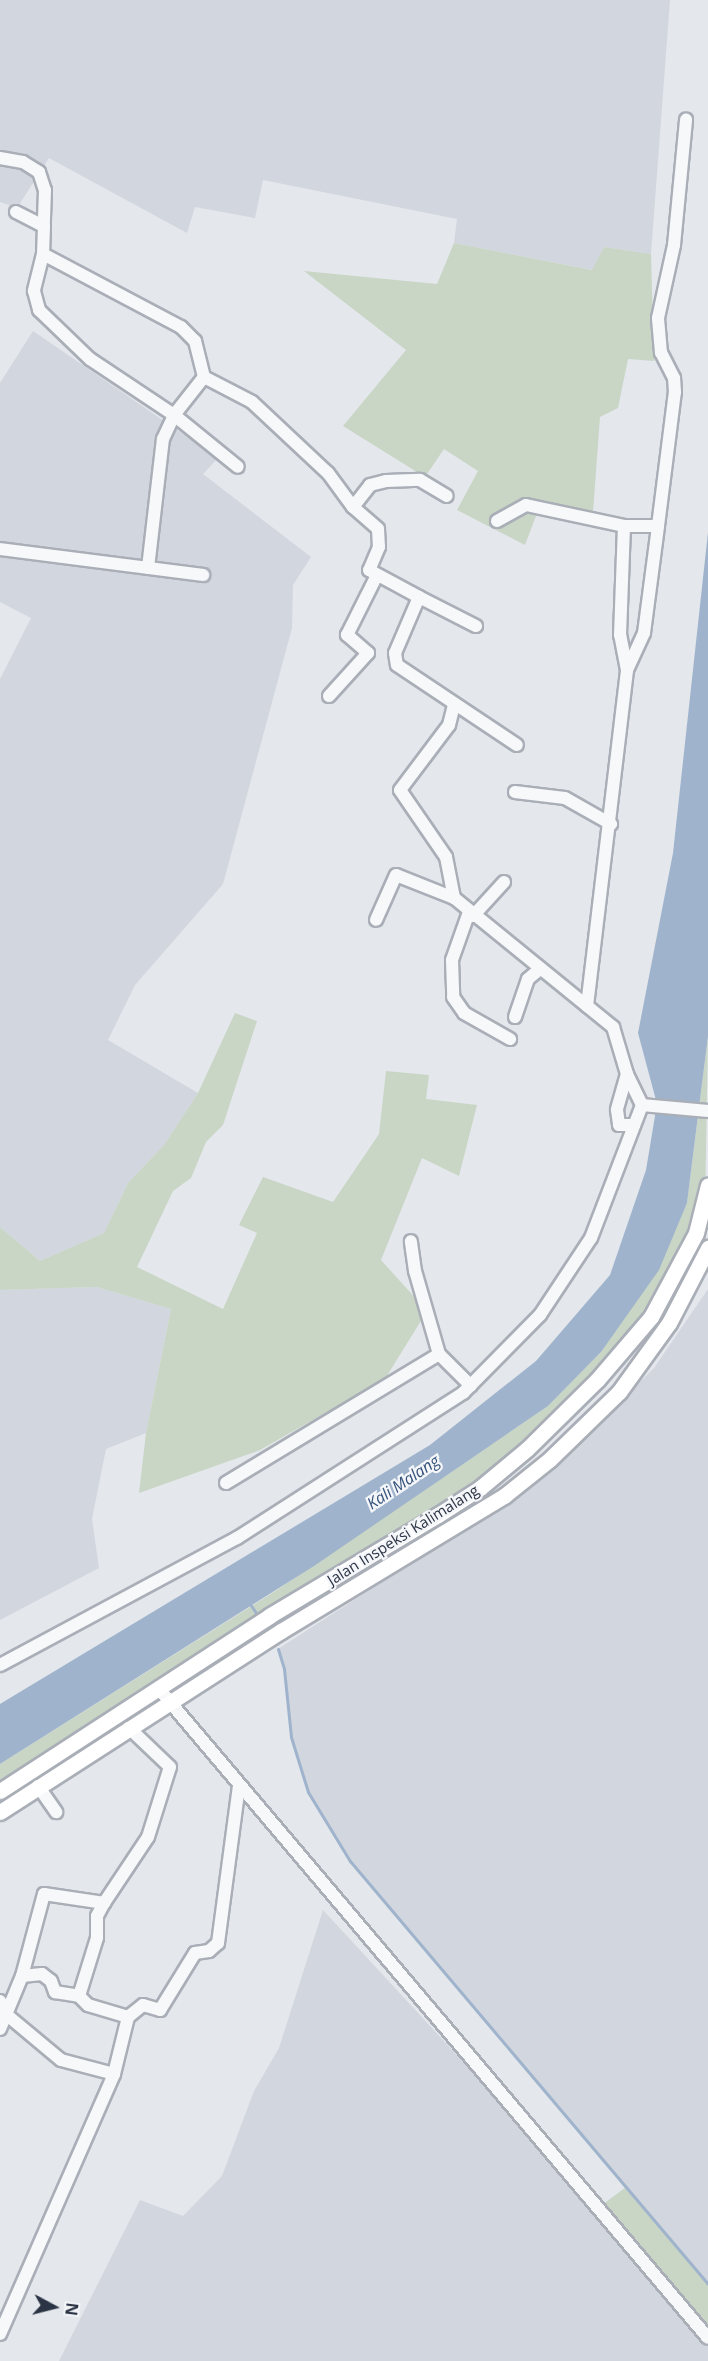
<!DOCTYPE html>
<html>
<head>
<meta charset="utf-8">
<style>
  body { margin:0 }
  #map { position:relative; width:708px; height:2361px; overflow:hidden; background:#e4e7ec; font-family:"Open Sans",sans-serif }
  div>[style] { position:absolute }
  [style*='--x'] { left:calc(var(--x)*1px); top:calc(var(--y)*1px); width:calc(var(--w)*1px); rotate:calc(var(--a)*1deg) }
  .built>* { inset:0; background:#d2d6de }
  .green>* { inset:0; background:#c9d6c5 }
  .water>* { inset:0; background:#9fb4cc }
  .stream>* { height:3px; margin:-1.5px; padding:0 1.5px; transform-origin:1.5px; border-radius:1.5px; background:#9fb4cc }
  .river>* { height:20px; margin:-10px; padding:0 10px; transform-origin:10px; border-radius:10px; background:#9fb4cc }
  .roads { filter:drop-shadow(2px 0 #a9aeb7) drop-shadow(-2px 0 #a9aeb7) drop-shadow(0 2px #a9aeb7) drop-shadow(0 -2px #a9aeb7) }
  .minor>* { height:12px; margin:-6px; padding:0 6px; transform-origin:6px; border-radius:6px; background:#f7f8fa }
  .major>* { height:15px; margin:-7.5px; padding:0 7.5px; transform-origin:7.5px; border-radius:7.5px; background:#fff }
  span { translate:-50% -50%; white-space:nowrap; text-align:center; line-height:1.15; -webkit-text-stroke:4.5px #f4f6f9; paint-order:stroke }
  .street-label { font-size:15px; color:#2b3445 }
  .water-label { font-size:16px; color:#34527a; font-style:italic }
  .north { position:absolute; left:24px; top:2277px; width:60px; height:60px; -webkit-text-stroke:4px #f4f6f9; paint-order:stroke; rotate:97deg; font-size:16px; font-weight:700; line-height:24px; text-align:center; color:#2b3445 }
  .north::after { content:''; display:block; margin:auto; width:21px; height:27px; background:#2b3445; clip-path:polygon(50% 0,100% 100%,50% 72%,0 100%) }
</style>
</head>
<body>
<div id="map">
  <div class="built">
    <div style="clip-path:polygon(0 0,670px 0,651px 254px,604px 247px,593px 270px,454px 243px,457px 219px,263px 180px,255px 218px,195px 207px,187px 233px,49px 158px,17px 208px,0 202px)"></div>
    <div style="clip-path:polygon(33px 331px,218px 458px,203px 474px,311px 557px,293px 585px,292px 628px,223px 884px,135px 985px,108px 1040px,198px 1093px,164px 1145px,128px 1183px,104px 1233px,40px 1261px,0 1227px,0 679px,31px 618px,0 602px,0 383px)"></div>
    <div style="clip-path:polygon(97px 1287px,171px 1309px,146px 1433px,106px 1449px,92px 1519px,99px 1568px,0 1620px,0 1290px)"></div>
    <div style="clip-path:polygon(708px 1289px,708px 2361px,59px 2361px,140px 2200px,183px 2216px,222px 2176px,254px 2091px,279px 2048px,323px 1910px,598px 2208px,625px 2188px,350px 1861px,308px 1792px,291px 1737px,284px 1669px,278px 1649px,542px 1479px,654px 1368px)"></div>
  </div>
  <div class="green">
    <div style="clip-path:polygon(454px 243px,592px 270px,604px 247px,651px 254px,654px 361px,628px 359px,618px 408px,600px 417px,593px 512px,542px 500px,525px 545px,457px 510px,478px 471px,444px 449px,425px 477px,343px 426px,406px 350px,304px 271px,437px 284px)"></div>
    <div style="clip-path:polygon(235px 1013px,257px 1021px,223px 1125px,206px 1142px,191px 1178px,173px 1191px,137px 1267px,223px 1309px,257px 1233px,239px 1225px,263px 1177px,333px 1202px,379px 1134px,386px 1071px,429px 1075px,426px 1099px,477px 1105px,459px 1176px,422px 1158px,381px 1260px,427px 1311px,385px 1379px,260px 1450px,139px 1493px,146px 1433px,171px 1309px,97px 1287px,0 1290px,0 1227px,40px 1261px,104px 1233px,128px 1183px,164px 1145px,198px 1093px)"></div>
    <div style="clip-path:polygon(708px 1036px,705px 1205px,651px 1317px,527px 1449px,0 1791px,0 1764px,277px 1590px,548px 1406px,601px 1352px,687px 1203px)"></div>
    <div style="clip-path:polygon(625px 2188px,708px 2285px,708px 2338px,598px 2208px)"></div>
  </div>
  <div class="water">
    <div style="clip-path:polygon(708px 532px,708px 1036px,687px 1203px,659px 1270px,601px 1352px,548px 1406px,314px 1566px,0 1764px,0 1704px,430px 1445px,536px 1361px,610px 1275px,646px 1170px,657px 1104px,638px 1033px,673px 853px)"></div>
  </div>
  <div class="stream">
    <div style="--x:250;--y:1604;--w:11;--a:56"></div>
    <div style="--x:278;--y:1649;--w:21;--a:73"></div>
    <div style="--x:284;--y:1669;--w:68;--a:84.1"></div>
    <div style="--x:291;--y:1737;--w:58;--a:72.8"></div>
    <div style="--x:308;--y:1792;--w:81;--a:58.7"></div>
    <div style="--x:350;--y:1861;--w:554;--a:49.76"></div>
  </div>
  <div class="river">
    <div style="--x:683;--y:979;--w:220;--a:-83.5"></div>
  </div>
  <div class="roads">
    <div class="minor">
      <div style="--x:0;--y:158;--w:23;--a:10"></div>
      <div style="--x:23;--y:162;--w:19;--a:32"></div>
      <div style="--x:39;--y:172;--w:19;--a:72"></div>
      <div style="--x:45;--y:190;--w:36;--a:92"></div>
      <div style="--x:16;--y:212;--w:31;--a:27"></div>
      <div style="--x:44;--y:226;--w:28;--a:92"></div>
      <div style="--x:43;--y:254;--w:38;--a:104"></div>
      <div style="--x:34;--y:291;--w:20;--a:75"></div>
      <div style="--x:39;--y:310;--w:71;--a:43.9"></div>
      <div style="--x:90;--y:359;--w:101;--a:33.7"></div>
      <div style="--x:174;--y:415;--w:82;--a:39.1"></div>
      <div style="--x:43;--y:254;--w:156;--a:27.9"></div>
      <div style="--x:181;--y:327;--w:20;--a:45"></div>
      <div style="--x:195;--y:341;--w:37;--a:76"></div>
      <div style="--x:204;--y:377;--w:54;--a:27.5"></div>
      <div style="--x:252;--y:402;--w:104;--a:43.1"></div>
      <div style="--x:328;--y:473;--w:42;--a:53.7"></div>
      <div style="--x:353;--y:507;--w:33;--a:41"></div>
      <div style="--x:378;--y:529;--w:18;--a:87"></div>
      <div style="--x:379;--y:547;--w:25;--a:113"></div>
      <div style="--x:369;--y:570;--w:57;--a:28.4"></div>
      <div style="--x:419;--y:597;--w:61;--a:113.2"></div>
      <div style="--x:395;--y:653;--w:12;--a:81"></div>
      <div style="--x:397;--y:665;--w:144;--a:33.7"></div>
      <div style="--x:353;--y:507;--w:28;--a:-52"></div>
      <div style="--x:370;--y:485;--w:16;--a:-14"></div>
      <div style="--x:386;--y:481;--w:34;--a:-2"></div>
      <div style="--x:420;--y:480;--w:31;--a:31"></div>
      <div style="--x:497;--y:521;--w:33;--a:-29"></div>
      <div style="--x:526;--y:505;--w:100;--a:12.1"></div>
      <div style="--x:624;--y:526;--w:34;--a:0"></div>
      <div style="--x:658;--y:526;--w:135;--a:-82.8"></div>
      <div style="--x:675;--y:392;--w:14;--a:-94"></div>
      <div style="--x:674;--y:378;--w:28;--a:-117"></div>
      <div style="--x:661;--y:353;--w:35;--a:-95"></div>
      <div style="--x:658;--y:318;--w:75;--a:-77.6"></div>
      <div style="--x:674;--y:245;--w:126;--a:-84.5"></div>
      <div style="--x:0;--y:549;--w:205;--a:7.3"></div>
      <div style="--x:148;--y:568;--w:130;--a:-83.4"></div>
      <div style="--x:163;--y:439;--w:26;--a:-65"></div>
      <div style="--x:174;--y:415;--w:48;--a:-51.7"></div>
      <div style="--x:419;--y:597;--w:64;--a:27"></div>
      <div style="--x:627;--y:670;--w:41;--a:-65.3"></div>
      <div style="--x:644;--y:633;--w:108;--a:-82.5"></div>
      <div style="--x:329;--y:696;--w:58;--a:-47.8"></div>
      <div style="--x:368;--y:653;--w:28;--a:-139"></div>
      <div style="--x:347;--y:635;--w:67;--a:-63.4"></div>
      <div style="--x:515;--y:792;--w:50;--a:6.8"></div>
      <div style="--x:565;--y:798;--w:53;--a:29.5"></div>
      <div style="--x:454;--y:898;--w:42;--a:-101"></div>
      <div style="--x:446;--y:857;--w:81;--a:-124.5"></div>
      <div style="--x:400;--y:790;--w:81;--a:-53"></div>
      <div style="--x:449;--y:725;--w:21;--a:-76"></div>
      <div style="--x:469;--y:912;--w:51;--a:109.5"></div>
      <div style="--x:452;--y:960;--w:37;--a:88"></div>
      <div style="--x:453;--y:997;--w:19;--a:55"></div>
      <div style="--x:464;--y:1013;--w:53;--a:29.5"></div>
      <div style="--x:473;--y:916;--w:46;--a:-47.6"></div>
      <div style="--x:587;--y:1006;--w:338;--a:-83.2"></div>
      <div style="--x:627;--y:670;--w:36;--a:-101"></div>
      <div style="--x:620;--y:635;--w:109;--a:-87.9"></div>
      <div style="--x:515;--y:1017;--w:40;--a:-71.1"></div>
      <div style="--x:528;--y:979;--w:16;--a:-40"></div>
      <div style="--x:627;--y:1074;--w:37;--a:106"></div>
      <div style="--x:617;--y:1110;--w:15;--a:82"></div>
      <div style="--x:619;--y:1125;--w:15;--a:0"></div>
      <div style="--x:642;--y:1105;--w:66;--a:5.2"></div>
      <div style="--x:439;--y:1354;--w:45;--a:45"></div>
      <div style="--x:226;--y:1483;--w:249;--a:-31.2"></div>
      <div style="--x:439;--y:1354;--w:86;--a:-106.1"></div>
      <div style="--x:415;--y:1271;--w:30;--a:-98"></div>
      <div style="--x:0;--y:1665;--w:269;--a:-28.2"></div>
      <div style="--x:237;--y:1538;--w:269;--a:-32.7"></div>
      <div style="--x:463;--y:1393;--w:110;--a:-45.4"></div>
      <div style="--x:540;--y:1315;--w:92;--a:-56.5"></div>
      <div style="--x:591;--y:1238;--w:142;--a:-69"></div>
      <div style="--x:642;--y:1105;--w:34;--a:-116"></div>
      <div style="--x:627;--y:1074;--w:49;--a:-106.6"></div>
      <div style="--x:613;--y:1027;--w:205;--a:-140.9"></div>
      <div style="--x:454;--y:898;--w:62;--a:-158.4"></div>
      <div style="--x:396;--y:875;--w:49;--a:114"></div>
      <div style="--x:158;--y:1688;--w:851;--a:49.76"></div>
      <div style="--x:38;--y:1786;--w:32;--a:55"></div>
      <div style="--x:22;--y:1976;--w:20;--a:-6"></div>
      <div style="--x:42;--y:1974;--w:11;--a:38"></div>
      <div style="--x:51;--y:1981;--w:12;--a:70"></div>
      <div style="--x:55;--y:1992;--w:24;--a:9"></div>
      <div style="--x:79;--y:1996;--w:13;--a:45"></div>
      <div style="--x:88;--y:2005;--w:42;--a:16.7"></div>
      <div style="--x:79;--y:1996;--w:61;--a:-72.8"></div>
      <div style="--x:97;--y:1938;--w:22;--a:-90"></div>
      <div style="--x:97;--y:1916;--w:15;--a:-62"></div>
      <div style="--x:0;--y:2001;--w:16;--a:63"></div>
      <div style="--x:7;--y:2015;--w:70;--a:39.8"></div>
      <div style="--x:61;--y:2060;--w:55;--a:14.8"></div>
      <div style="--x:0;--y:2029;--w:57;--a:-67.5"></div>
      <div style="--x:22;--y:1976;--w:85;--a:-75"></div>
      <div style="--x:44;--y:1894;--w:61;--a:8.5"></div>
      <div style="--x:104;--y:1903;--w:79;--a:-56.3"></div>
      <div style="--x:148;--y:1837;--w:73;--a:-72.6"></div>
      <div style="--x:170;--y:1767;--w:57;--a:-136.4"></div>
      <div style="--x:0;--y:2334;--w:284;--a:-66.3"></div>
      <div style="--x:114;--y:2074;--w:59;--a:-76.2"></div>
      <div style="--x:128;--y:2017;--w:19;--a:-39"></div>
      <div style="--x:143;--y:2005;--w:18;--a:16"></div>
      <div style="--x:160;--y:2010;--w:67;--a:-58.4"></div>
      <div style="--x:195;--y:1953;--w:14;--a:-8"></div>
      <div style="--x:209;--y:1951;--w:12;--a:-42"></div>
      <div style="--x:218;--y:1943;--w:159;--a:-82.4"></div>
    </div>
    <div class="major">
      <div style="--x:0;--y:1791;--w:321;--a:-33"></div>
      <div style="--x:269;--y:1616;--w:197;--a:-30.9"></div>
      <div style="--x:438;--y:1515;--w:50;--a:-32.7"></div>
      <div style="--x:480;--y:1488;--w:61;--a:-39.7"></div>
      <div style="--x:527;--y:1449;--w:98;--a:-44.6"></div>
      <div style="--x:597;--y:1380;--w:83;--a:-49.4"></div>
      <div style="--x:651;--y:1317;--w:95;--a:-61.8"></div>
      <div style="--x:696;--y:1233;--w:49;--a:-76"></div>
      <div style="--x:0;--y:1812;--w:334;--a:-32.8"></div>
      <div style="--x:281;--y:1631;--w:261;--a:-31.2"></div>
      <div style="--x:504;--y:1496;--w:59;--a:-38.8"></div>
      <div style="--x:550;--y:1459;--w:96;--a:-44.2"></div>
      <div style="--x:619;--y:1392;--w:85;--a:-54.1"></div>
      <div style="--x:669;--y:1323;--w:85;--a:-62.5"></div>
    </div>
  </div>
  <div class="street-label">
    <span style="left:403px;top:1535px;rotate:-32deg">Jalan Inspeksi Kalimalang</span>
  </div>
  <div class="water-label">
    <span style="left:403px;top:1482px;rotate:-34deg">Kali Malang</span>
  </div>
  <div class="north">N</div>
</div>
</body>
</html>
